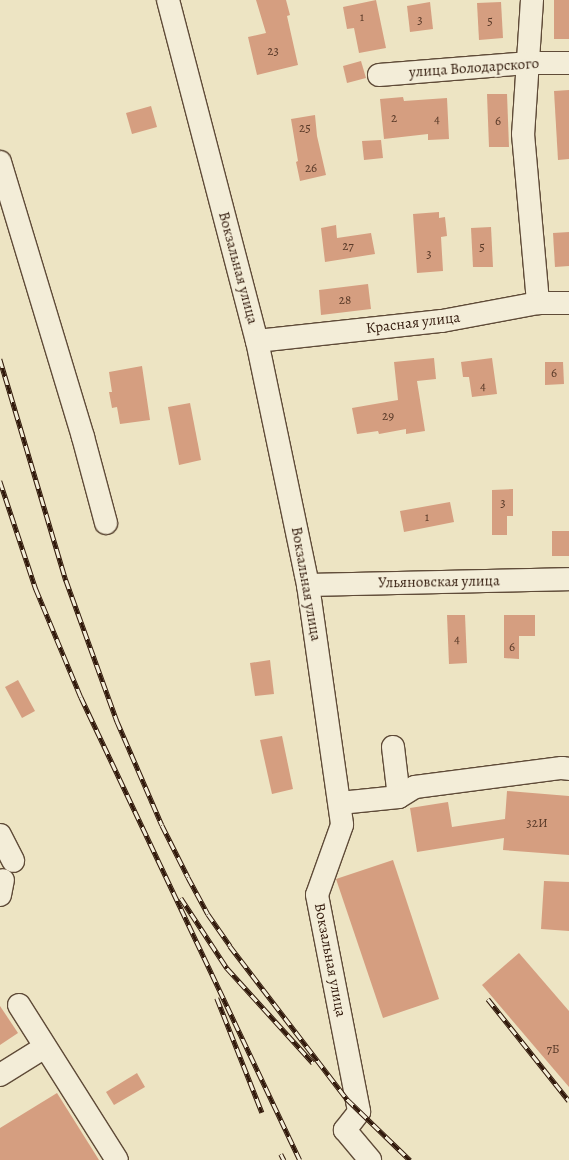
<!DOCTYPE html>
<html>
<head>
<meta charset="utf-8">
<style>
  body { margin:0 }
  #map { position:relative; width:569px; height:1160px; overflow:hidden; background:#ede4c3; font-family:Alegreya,serif }
  div>[style] { position:absolute }
  [style*='--x'] { left:calc(var(--x)*1px); top:calc(var(--y)*1px); width:calc(var(--w)*1px); rotate:calc(var(--a)*1deg) }
  .building>* { inset:0; background:#d59e80 }
  .roads { filter:drop-shadow(1px 0 #5f4b38) drop-shadow(-1px 0 #5f4b38) drop-shadow(0 1px #5f4b38) drop-shadow(0 -1px #5f4b38) }
  .minor>* { height:22px; margin:-11px; padding:0 11px; transform-origin:11px; border-radius:11px; background:#f3edd8 }
  .rail>* { height:4.5px; margin-top:-2.25px; transform-origin:0; background:repeating-linear-gradient(90deg,#f3edd8 0 9px,#30180a 0 18px); box-sizing:border-box; border-block:1px solid #30180a }
  span { translate:-50% -50%; white-space:nowrap; text-align:center; line-height:1.15; -webkit-text-stroke:4px #f3edd8; paint-order:stroke }
  .number-label { font-size:13px; color:#593a28 }
  .number-label span { -webkit-text-stroke-width:0 }
  .street-label { font-size:15px; color:#30180a }
</style>
</head>
<body>
<div id="map">
  <div class="building">
    <div style="clip-path:polygon(256px 0,286px 0,290px 15px,287px 16px,298px 65px,257px 75px,248px 37px,266px 33px)"></div>
    <div style="clip-path:polygon(376px 0,386px 48px,359px 53px,354px 28px,347px 29px,343px 7px)"></div>
    <div style="clip-path:polygon(554px 0,569px 0,569px 39px,554px 39px)"></div>
    <div style="clip-path:polygon(430px 2px,433px 29px,410px 32px,407px 6px)"></div>
    <div style="clip-path:polygon(501px 2px,503px 38px,479px 40px,477px 3px)"></div>
    <div style="clip-path:polygon(361px 61px,366px 78px,347px 83px,343px 66px)"></div>
    <div style="clip-path:polygon(569px 90px,569px 159px,558px 160px,554px 91px)"></div>
    <div style="clip-path:polygon(487px 94px,507px 94px,509px 147px,489px 147px)"></div>
    <div style="clip-path:polygon(403px 97px,404px 101px,447px 98px,449px 139px,428px 140px,428px 134px,384px 139px,380px 99px)"></div>
    <div style="clip-path:polygon(151px 106px,157px 127px,132px 134px,126px 113px)"></div>
    <div style="clip-path:polygon(315px 115px,317px 136px,326px 175px,300px 181px,296px 162px,298px 161px,291px 119px)"></div>
    <div style="clip-path:polygon(381px 140px,383px 158px,364px 160px,362px 141px)"></div>
    <div style="clip-path:polygon(439px 212px,439px 218px,445px 217px,447px 236px,441px 237px,443px 271px,417px 273px,413px 214px)"></div>
    <div style="clip-path:polygon(336px 225px,337px 238px,371px 233px,375px 254px,325px 262px,321px 228px)"></div>
    <div style="clip-path:polygon(491px 227px,493px 267px,473px 267px,471px 228px)"></div>
    <div style="clip-path:polygon(569px 232px,569px 266px,555px 267px,553px 233px)"></div>
    <div style="clip-path:polygon(368px 284px,371px 309px,321px 315px,319px 290px)"></div>
    <div style="clip-path:polygon(434px 358px,436px 379px,417px 381px,425px 431px,406px 434px,406px 429px,379px 434px,378px 431px,357px 434px,352px 408px,398px 400px,394px 362px)"></div>
    <div style="clip-path:polygon(492px 358px,497px 394px,472px 397px,469px 377px,463px 377px,461px 362px)"></div>
    <div style="clip-path:polygon(545px 362px,563px 362px,564px 384px,545px 385px)"></div>
    <div style="clip-path:polygon(142px 366px,150px 420px,120px 424px,117px 407px,112px 408px,109px 392px,112px 392px,109px 372px)"></div>
    <div style="clip-path:polygon(190px 403px,201px 460px,179px 465px,168px 407px)"></div>
    <div style="clip-path:polygon(513px 489px,513px 516px,507px 516px,507px 535px,492px 535px,492px 490px)"></div>
    <div style="clip-path:polygon(450px 502px,454px 522px,404px 532px,400px 511px)"></div>
    <div style="clip-path:polygon(552px 531px,569px 531px,569px 556px,552px 556px)"></div>
    <div style="clip-path:polygon(447px 615px,465px 615px,467px 663px,449px 664px)"></div>
    <div style="clip-path:polygon(504px 615px,535px 615px,535px 636px,519px 636px,519px 659px,504px 658px)"></div>
    <div style="clip-path:polygon(270px 660px,274px 694px,255px 696px,250px 663px)"></div>
    <div style="clip-path:polygon(18px 680px,35px 711px,22px 718px,5px 687px)"></div>
    <div style="clip-path:polygon(282px 736px,293px 789px,272px 794px,260px 740px)"></div>
    <div style="clip-path:polygon(507px 791px,569px 796px,569px 855px,503px 850px,504px 838px,417px 852px,410px 808px,448px 802px,452px 827px,505px 819px)"></div>
    <div style="clip-path:polygon(393px 860px,439px 999px,383px 1018px,336px 879px)"></div>
    <div style="clip-path:polygon(544px 881px,569px 882px,569px 931px,541px 929px)"></div>
    <div style="clip-path:polygon(519px 953px,569px 1011px,569px 1087px,482px 985px)"></div>
    <div style="clip-path:polygon(0 1006px,18px 1033px,0 1045px)"></div>
    <div style="clip-path:polygon(137px 1073px,145px 1087px,114px 1105px,106px 1092px)"></div>
    <div style="clip-path:polygon(57px 1093px,99px 1160px,0 1160px,0 1128px)"></div>
  </div>
  <div class="roads">
    <div class="minor">
      <div style="--x:168;--y:0;--w:352;--a:75.4"></div>
      <div style="--x:257;--y:341;--w:249;--a:78.2"></div>
      <div style="--x:308;--y:585;--w:242;--a:81.9"></div>
      <div style="--x:342;--y:825;--w:74;--a:109.7"></div>
      <div style="--x:317;--y:895;--w:221;--a:79"></div>
      <div style="--x:359;--y:1112;--w:23;--a:128"></div>
      <div style="--x:345;--y:1130;--w:39;--a:50"></div>
      <div style="--x:532;--y:0;--w:134;--a:93.8"></div>
      <div style="--x:523;--y:134;--w:170;--a:84.9"></div>
      <div style="--x:379;--y:75;--w:148;--a:-4.6"></div>
      <div style="--x:527;--y:63;--w:42;--a:0"></div>
      <div style="--x:0;--y:162;--w:287;--a:73.2"></div>
      <div style="--x:83;--y:437;--w:89;--a:75"></div>
      <div style="--x:257;--y:341;--w:186;--a:-6.2"></div>
      <div style="--x:442;--y:321;--w:98;--a:-10.6"></div>
      <div style="--x:538;--y:303;--w:31;--a:0"></div>
      <div style="--x:308;--y:585;--w:261;--a:-1.3"></div>
      <div style="--x:393;--y:747;--w:50;--a:83.2"></div>
      <div style="--x:340;--y:803;--w:59;--a:-5.8"></div>
      <div style="--x:399;--y:797;--w:19;--a:-32"></div>
      <div style="--x:415;--y:787;--w:148;--a:-7.4"></div>
      <div style="--x:562;--y:768;--w:7;--a:8"></div>
      <div style="--x:0;--y:835;--w:29;--a:63"></div>
      <div style="--x:0;--y:895;--w:15;--a:-79"></div>
      <div style="--x:19;--y:1005;--w:183;--a:57.7"></div>
      <div style="--x:0;--y:1075;--w:53;--a:-31.9"></div>
    </div>
  </div>
  <div class="rail">
    <div style="--x:0;--y:359;--w:231;--a:73.4"></div>
    <div style="--x:66;--y:580;--w:150;--a:70.1"></div>
    <div style="--x:117;--y:721;--w:113;--a:66.6"></div>
    <div style="--x:162;--y:825;--w:58;--a:63.4"></div>
    <div style="--x:188;--y:877;--w:42;--a:61.6"></div>
    <div style="--x:208;--y:914;--w:39;--a:55"></div>
    <div style="--x:230;--y:946;--w:193;--a:52.6"></div>
    <div style="--x:347;--y:1099;--w:88;--a:44.1"></div>
    <div style="--x:0;--y:481;--w:114;--a:71.6"></div>
    <div style="--x:36;--y:589;--w:117;--a:67.4"></div>
    <div style="--x:81;--y:697;--w:512;--a:64.69"></div>
    <div style="--x:181;--y:898;--w:84;--a:56.7"></div>
    <div style="--x:227;--y:968;--w:128;--a:47.8"></div>
    <div style="--x:217;--y:998;--w:123;--a:68.5"></div>
    <div style="--x:488;--y:999;--w:130;--a:51.5"></div>
    <div style="--x:281;--y:1154;--w:7;--a:63"></div>
  </div>
  <div class="number-label">
    <span style="left:362px;top:17px">1</span>
    <span style="left:420px;top:20px">3</span>
    <span style="left:490px;top:21px">5</span>
    <span style="left:273px;top:51px">23</span>
    <span style="left:394px;top:118px">2</span>
    <span style="left:437px;top:119px">4</span>
    <span style="left:498px;top:121px">6</span>
    <span style="left:305px;top:128px">25</span>
    <span style="left:311px;top:168px">26</span>
    <span style="left:348px;top:246px">27</span>
    <span style="left:482px;top:247px">5</span>
    <span style="left:429px;top:254px">3</span>
    <span style="left:345px;top:300px">28</span>
    <span style="left:554px;top:373px">6</span>
    <span style="left:483px;top:386px">4</span>
    <span style="left:388px;top:416px">29</span>
    <span style="left:503px;top:503px">3</span>
    <span style="left:427px;top:517px">1</span>
    <span style="left:457px;top:639px">4</span>
    <span style="left:512px;top:647px">6</span>
    <span style="left:537px;top:823px">32И</span>
    <span style="left:553px;top:1049px">7Б</span>
  </div>
  <div class="street-label">
    <span style="left:474px;top:68px;rotate:-4deg">улица Володарского</span>
    <span style="left:238px;top:268px;rotate:75deg">Вокзальная улица</span>
    <span style="left:413px;top:323px;rotate:-7deg">Красная улица</span>
    <span style="left:439px;top:582px;rotate:-1deg">Ульяновская улица</span>
    <span style="left:306px;top:584px;rotate:80deg">Вокзальная улица</span>
    <span style="left:330px;top:960px;rotate:79deg">Вокзальная улица</span>
  </div>
</div>
</body>
</html>
